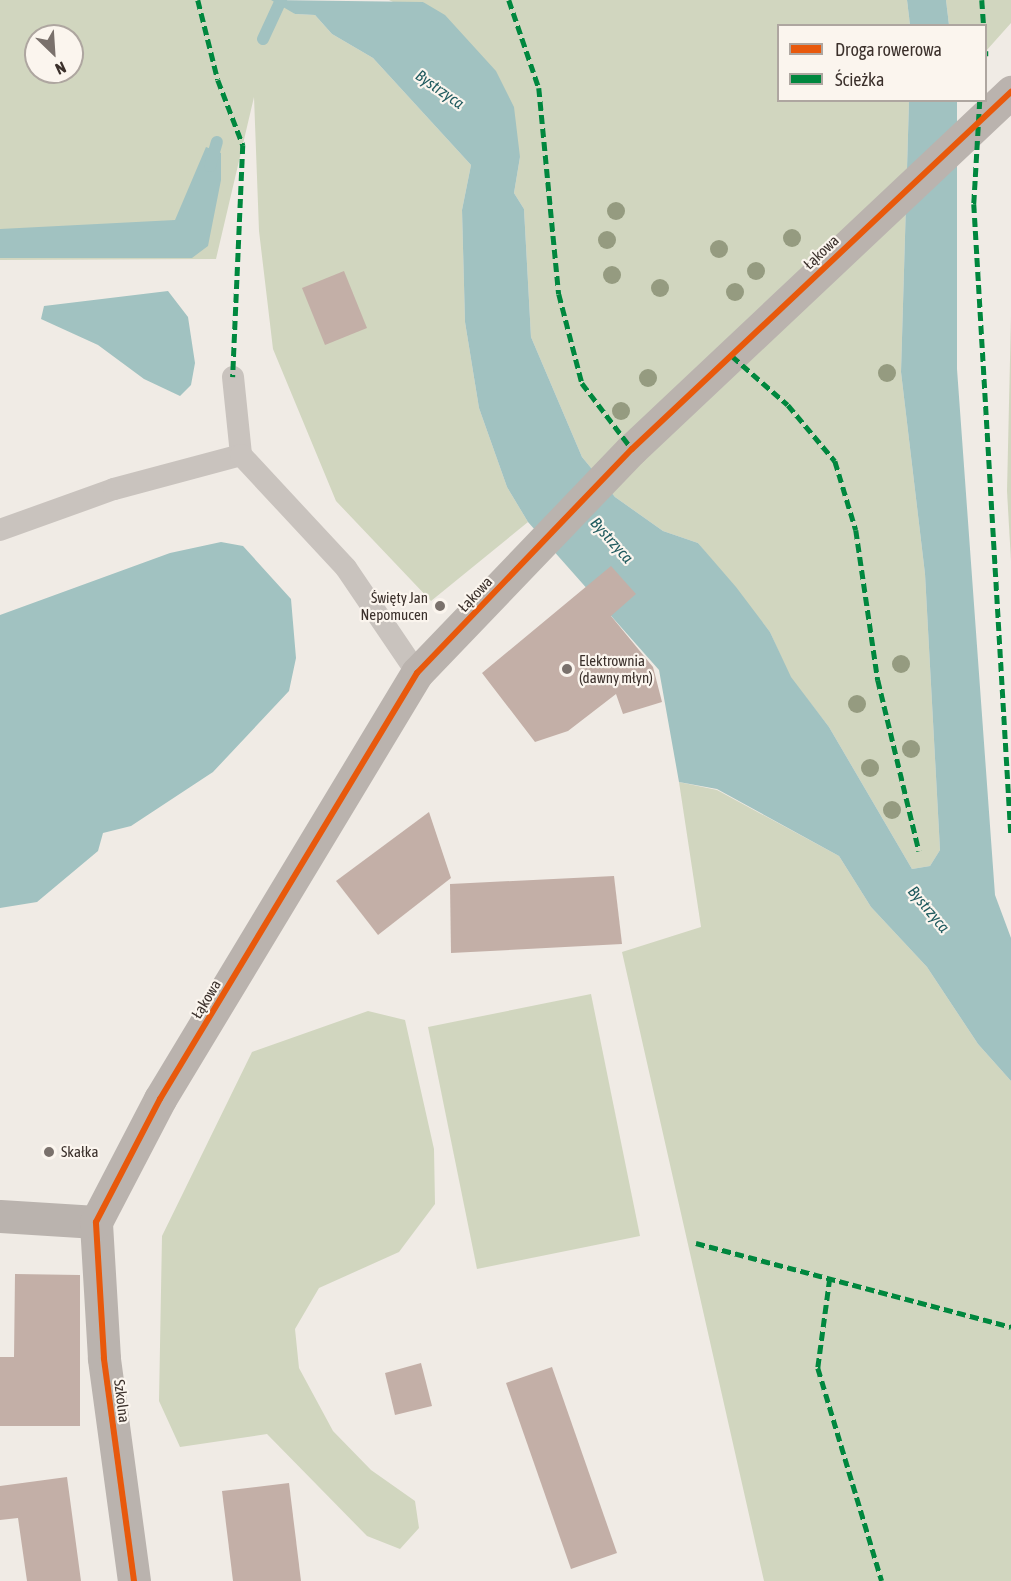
<!DOCTYPE html>
<html>
<head>
<meta charset="utf-8">
<style>
  body { margin:0 }
  #map { position:relative; width:1011px; height:1581px; overflow:hidden; background:#f0ebe5; font-family:"Asap Condensed",sans-serif }
  div>[style] { position:absolute }
  [style*='--x'] { left:calc(var(--x)*1px); top:calc(var(--y)*1px); width:calc(var(--w)*1px); rotate:calc(var(--a)*1deg) }
  .green>* { inset:0; background:#d1d6bf }
  .water>* { inset:0; background:#a1c2c1 }
  .stream>* { height:12px; margin:-6px; padding:0 6px; transform-origin:6px; border-radius:6px; background:#a1c2c1 }
  .building>* { inset:0; background:#c3afa7 }
  .lane>* { height:22px; margin:-11px; padding:0 11px; transform-origin:11px; border-radius:11px; background:#c9c3be }
  .secondary>* { height:33px; margin:-16.5px; padding:0 16.5px; transform-origin:16.5px; border-radius:16.5px; background:#bab3ae }
  .quiet>* { height:4.5px; margin-top:-2.25px; transform-origin:0; background:repeating-linear-gradient(90deg,#00873e 0 9px,transparent 0 13.5px) }
  .cycleway>* { height:6px; margin:-3px; padding:0 3px; transform-origin:3px; border-radius:3px; background:#e8590c }
  .trees>* { width:18px; height:18px; margin:-9px; border-radius:50%; background:#959b80 }
  .dots>* { width:16px; height:16px; translate:-50% -50%; box-sizing:border-box; border:3px solid #fbf5ee; border-radius:50% }
  span { translate:-50% -50%; white-space:nowrap; text-align:center; line-height:1.15; -webkit-text-stroke:4.5px #fbf5ee; paint-order:stroke }
  .street-label { font-size:15px; color:#3b302b }
  .poi-label { font-size:15px; color:#3b302b }
  .right { translate:-100% -50%; text-align:right }
  .left { translate:0 -50%; text-align:left }
  .water-label { font-size:16px; color:#1f5a5e; font-style:italic }
  .legend { position:absolute; left:777px; top:24px; width:210px; height:78px; box-sizing:border-box; background:#fbf5ee; border:2px solid #aea6a0; margin:0; padding:8px 10px; list-style:none; font-size:18px; color:#3b302b }
  .legend li { display:flex; align-items:center; gap:12px; height:30px }
  .legend b { width:30px; border:2px solid #aea6a0 }
  .north { position:absolute; left:24px; top:24px; width:60px; height:60px; box-sizing:border-box; background:#fbf5ee; border:2px solid #aea6a0; border-radius:50%; rotate:155deg; font-size:16px; font-weight:700; line-height:24px; text-align:center; color:#3b302b }
  .north::after { content:''; display:block; margin:auto; width:21px; height:27px; background:#7a716c; clip-path:polygon(50% 0,100% 100%,50% 72%,0 100%) }
</style>
</head>
<body>
<div id="map">
  <div class="green">
    <div style="clip-path:polygon(evenodd,0 0,279px 0,295px 14px,315px 15px,332px 34px,373px 58px,471px 165px,462px 210px,465px 322px,479px 408px,507px 487px,528px 522px,431px 601px,336px 501px,273px 349px,259px 231px,254px 97px,216px 259px,0 260px,0 0,36px 36px,72px 36px,72px 72px,36px 72px,36px 36px)"></div>
    <div style="clip-path:polygon(389px 0,907px 0,910px 25px,778px 26px,778px 100px,909px 101px,901px 372px,925px 574px,940px 850px,930px 866px,912px 869px,829px 727px,790px 677px,770px 632px,698px 543px,663px 531px,615px 497px,582px 457px,531px 337px,524px 209px,514px 193px,520px 157px,423px 2px,401px 6px)"></div>
    <div style="clip-path:polygon(946px 0,1011px 0,1011px 23px,986px 51px,986px 26px,949px 25px)"></div>
    <div style="clip-path:polygon(1011px 316px,1011px 561px,1007px 491px)"></div>
    <div style="clip-path:polygon(679px 782px,717px 790px,839px 856px,871px 907px,927px 967px,978px 1044px,1011px 1081px,1011px 1581px,764px 1581px,622px 952px,701px 927px)"></div>
    <div style="clip-path:polygon(591px 994px,640px 1236px,477px 1269px,428px 1027px)"></div>
    <div style="clip-path:polygon(368px 1011px,405px 1020px,434px 1149px,435px 1204px,399px 1252px,319px 1288px,295px 1329px,299px 1368px,333px 1431px,371px 1470px,415px 1501px,419px 1528px,400px 1549px,367px 1536px,267px 1434px,180px 1447px,159px 1401px,162px 1236px,252px 1052px)"></div>
  </div>
  <div class="water">
    <div style="clip-path:polygon(271px 0,423px 2px,445px 15px,496px 71px,514px 107px,520px 157px,514px 193px,524px 209px,531px 337px,582px 457px,615px 497px,663px 531px,698px 543px,736px 587px,770px 632px,791px 677px,829px 727px,912px 869px,930px 866px,940px 850px,925px 574px,901px 372px,909px 101px,957px 101px,957px 369px,995px 895px,1011px 938px,1011px 1081px,978px 1044px,927px 967px,871px 907px,839px 856px,717px 789px,679px 782px,659px 670px,528px 522px,507px 487px,479px 408px,465px 322px,462px 210px,471px 165px,373px 58px,332px 34px,315px 15px,295px 14px)"></div>
    <div style="clip-path:polygon(907px 0,946px 0,949px 25px,910px 25px)"></div>
    <div style="clip-path:polygon(206px 147px,221px 153px,221px 180px,208px 246px,192px 258px,0 258px,0 229px,175px 220px)"></div>
    <div style="clip-path:polygon(168px 291px,188px 317px,195px 363px,191px 385px,180px 396px,144px 379px,98px 345px,41px 319px,44px 306px)"></div>
    <div style="clip-path:polygon(221px 542px,243px 546px,291px 599px,296px 658px,289px 691px,213px 772px,131px 826px,103px 833px,98px 851px,37px 902px,0 908px,0 615px,170px 553px)"></div>
  </div>
  <div class="stream">
    <div style="--x:263;--y:39;--w:43;--a:-65.2"></div>
    <div style="--x:210;--y:166;--w:25;--a:-74"></div>
  </div>
  <div class="building">
    <div style="clip-path:polygon(344px 271px,367px 328px,325px 345px,302px 288px)"></div>
    <div style="clip-path:polygon(611px 566px,636px 594px,611px 616px,653px 667px,662px 702px,623px 714px,616px 694px,568px 731px,535px 742px,482px 673px)"></div>
    <div style="clip-path:polygon(429px 812px,451px 878px,378px 935px,336px 881px)"></div>
    <div style="clip-path:polygon(614px 876px,622px 944px,451px 953px,450px 884px)"></div>
    <div style="clip-path:polygon(15px 1274px,80px 1275px,80px 1426px,0 1426px,0 1357px,14px 1357px)"></div>
    <div style="clip-path:polygon(421px 1363px,432px 1406px,395px 1415px,385px 1373px)"></div>
    <div style="clip-path:polygon(552px 1367px,617px 1553px,571px 1569px,506px 1383px)"></div>
    <div style="clip-path:polygon(67px 1477px,81px 1581px,27px 1581px,18px 1518px,0 1520px,0 1486px)"></div>
    <div style="clip-path:polygon(289px 1483px,301px 1581px,233px 1581px,222px 1491px)"></div>
  </div>
  <div class="lane">
    <div style="--x:233;--y:377;--w:78;--a:84.1"></div>
    <div style="--x:0;--y:530;--w:121;--a:-19.8"></div>
    <div style="--x:114;--y:489;--w:131;--a:-15"></div>
    <div style="--x:241;--y:455;--w:154;--a:47.1"></div>
    <div style="--x:346;--y:568;--w:127;--a:55.9"></div>
  </div>
  <div class="secondary">
    <div style="--x:0;--y:1216;--w:96;--a:3.6"></div>
    <div style="--x:134;--y:1581;--w:225;--a:-97.7"></div>
    <div style="--x:104;--y:1358;--w:136;--a:-93.4"></div>
    <div style="--x:96;--y:1222;--w:139;--a:-62.5"></div>
    <div style="--x:160;--y:1099;--w:498;--a:-58.9"></div>
    <div style="--x:417;--y:673;--w:310;--a:-46.2"></div>
    <div style="--x:632;--y:449;--w:521;--a:-43.29"></div>
  </div>
  <div class="quiet">
    <div style="--x:198;--y:0;--w:82;--a:76"></div>
    <div style="--x:218;--y:80;--w:70;--a:69"></div>
    <div style="--x:243;--y:145;--w:232;--a:92.5"></div>
    <div style="--x:509;--y:0;--w:93;--a:71.2"></div>
    <div style="--x:539;--y:88;--w:207;--a:84.5"></div>
    <div style="--x:559;--y:294;--w:92;--a:75.5"></div>
    <div style="--x:582;--y:383;--w:83;--a:52.9"></div>
    <div style="--x:982;--y:0;--w:26;--a:86"></div>
    <div style="--x:986;--y:51;--w:5;--a:90"></div>
    <div style="--x:980;--y:100;--w:104;--a:93.3"></div>
    <div style="--x:974;--y:204;--w:632;--a:86.64"></div>
    <div style="--x:732;--y:356;--w:74;--a:41.2"></div>
    <div style="--x:788;--y:405;--w:73;--a:50"></div>
    <div style="--x:835;--y:461;--w:72;--a:73.1"></div>
    <div style="--x:856;--y:530;--w:152;--a:81.7"></div>
    <div style="--x:878;--y:680;--w:176;--a:76.5"></div>
    <div style="--x:696;--y:1243;--w:326;--a:14.9"></div>
    <div style="--x:830;--y:1278;--w:91;--a:97.6"></div>
    <div style="--x:818;--y:1368;--w:222;--a:73.3"></div>
  </div>
  <div class="cycleway">
    <div style="--x:134;--y:1581;--w:225;--a:-97.7"></div>
    <div style="--x:104;--y:1358;--w:136;--a:-93.4"></div>
    <div style="--x:96;--y:1222;--w:139;--a:-62.5"></div>
    <div style="--x:160;--y:1099;--w:498;--a:-58.9"></div>
    <div style="--x:417;--y:673;--w:310;--a:-46.2"></div>
    <div style="--x:632;--y:449;--w:521;--a:-43.29"></div>
  </div>
  <div class="trees">
    <div style="left:616px;top:211px"></div>
    <div style="left:792px;top:238px"></div>
    <div style="left:607px;top:240px"></div>
    <div style="left:719px;top:249px"></div>
    <div style="left:756px;top:271px"></div>
    <div style="left:612px;top:275px"></div>
    <div style="left:660px;top:288px"></div>
    <div style="left:735px;top:292px"></div>
    <div style="left:887px;top:373px"></div>
    <div style="left:648px;top:378px"></div>
    <div style="left:621px;top:411px"></div>
    <div style="left:901px;top:664px"></div>
    <div style="left:857px;top:704px"></div>
    <div style="left:911px;top:749px"></div>
    <div style="left:870px;top:768px"></div>
    <div style="left:892px;top:810px"></div>
  </div>
  <div class="dots">
    <div style="left:440px;top:606px;background:#7a716c"></div>
    <div style="left:567px;top:669px;background:#7a716c"></div>
    <div style="left:49px;top:1152px;background:#7a716c"></div>
  </div>
  <div class="street-label">
    <span style="left:821px;top:252px;rotate:-43deg">Łąkowa</span>
    <span style="left:475px;top:594px;rotate:-47deg">Łąkowa</span>
    <span style="left:206px;top:999px;rotate:-59deg">Łąkowa</span>
    <span style="left:122px;top:1401px;rotate:83deg">Szkolna</span>
  </div>
  <div class="poi-label">
    <span class="right" style="left:428px;top:606px">Święty Jan<br>Nepomucen</span>
    <span class="left" style="left:579px;top:669px">Elektrownia<br>(dawny młyn)</span>
    <span class="left" style="left:61px;top:1152px">Skałka</span>
  </div>
  <div class="water-label">
    <span style="left:440px;top:89px;rotate:35deg">Bystrzyca</span>
    <span style="left:612px;top:540px;rotate:48deg">Bystrzyca</span>
    <span style="left:929px;top:909px;rotate:50deg">Bystrzyca</span>
  </div>
  <ul class="legend">
  <li><b style="height:8px;background:#e8590c"></b>Droga rowerowa</li>
  <li><b style="height:8px;background:#00873e"></b>Ścieżka</li>
  </ul>
  <div class="north">N</div>
</div>
</body>
</html>
